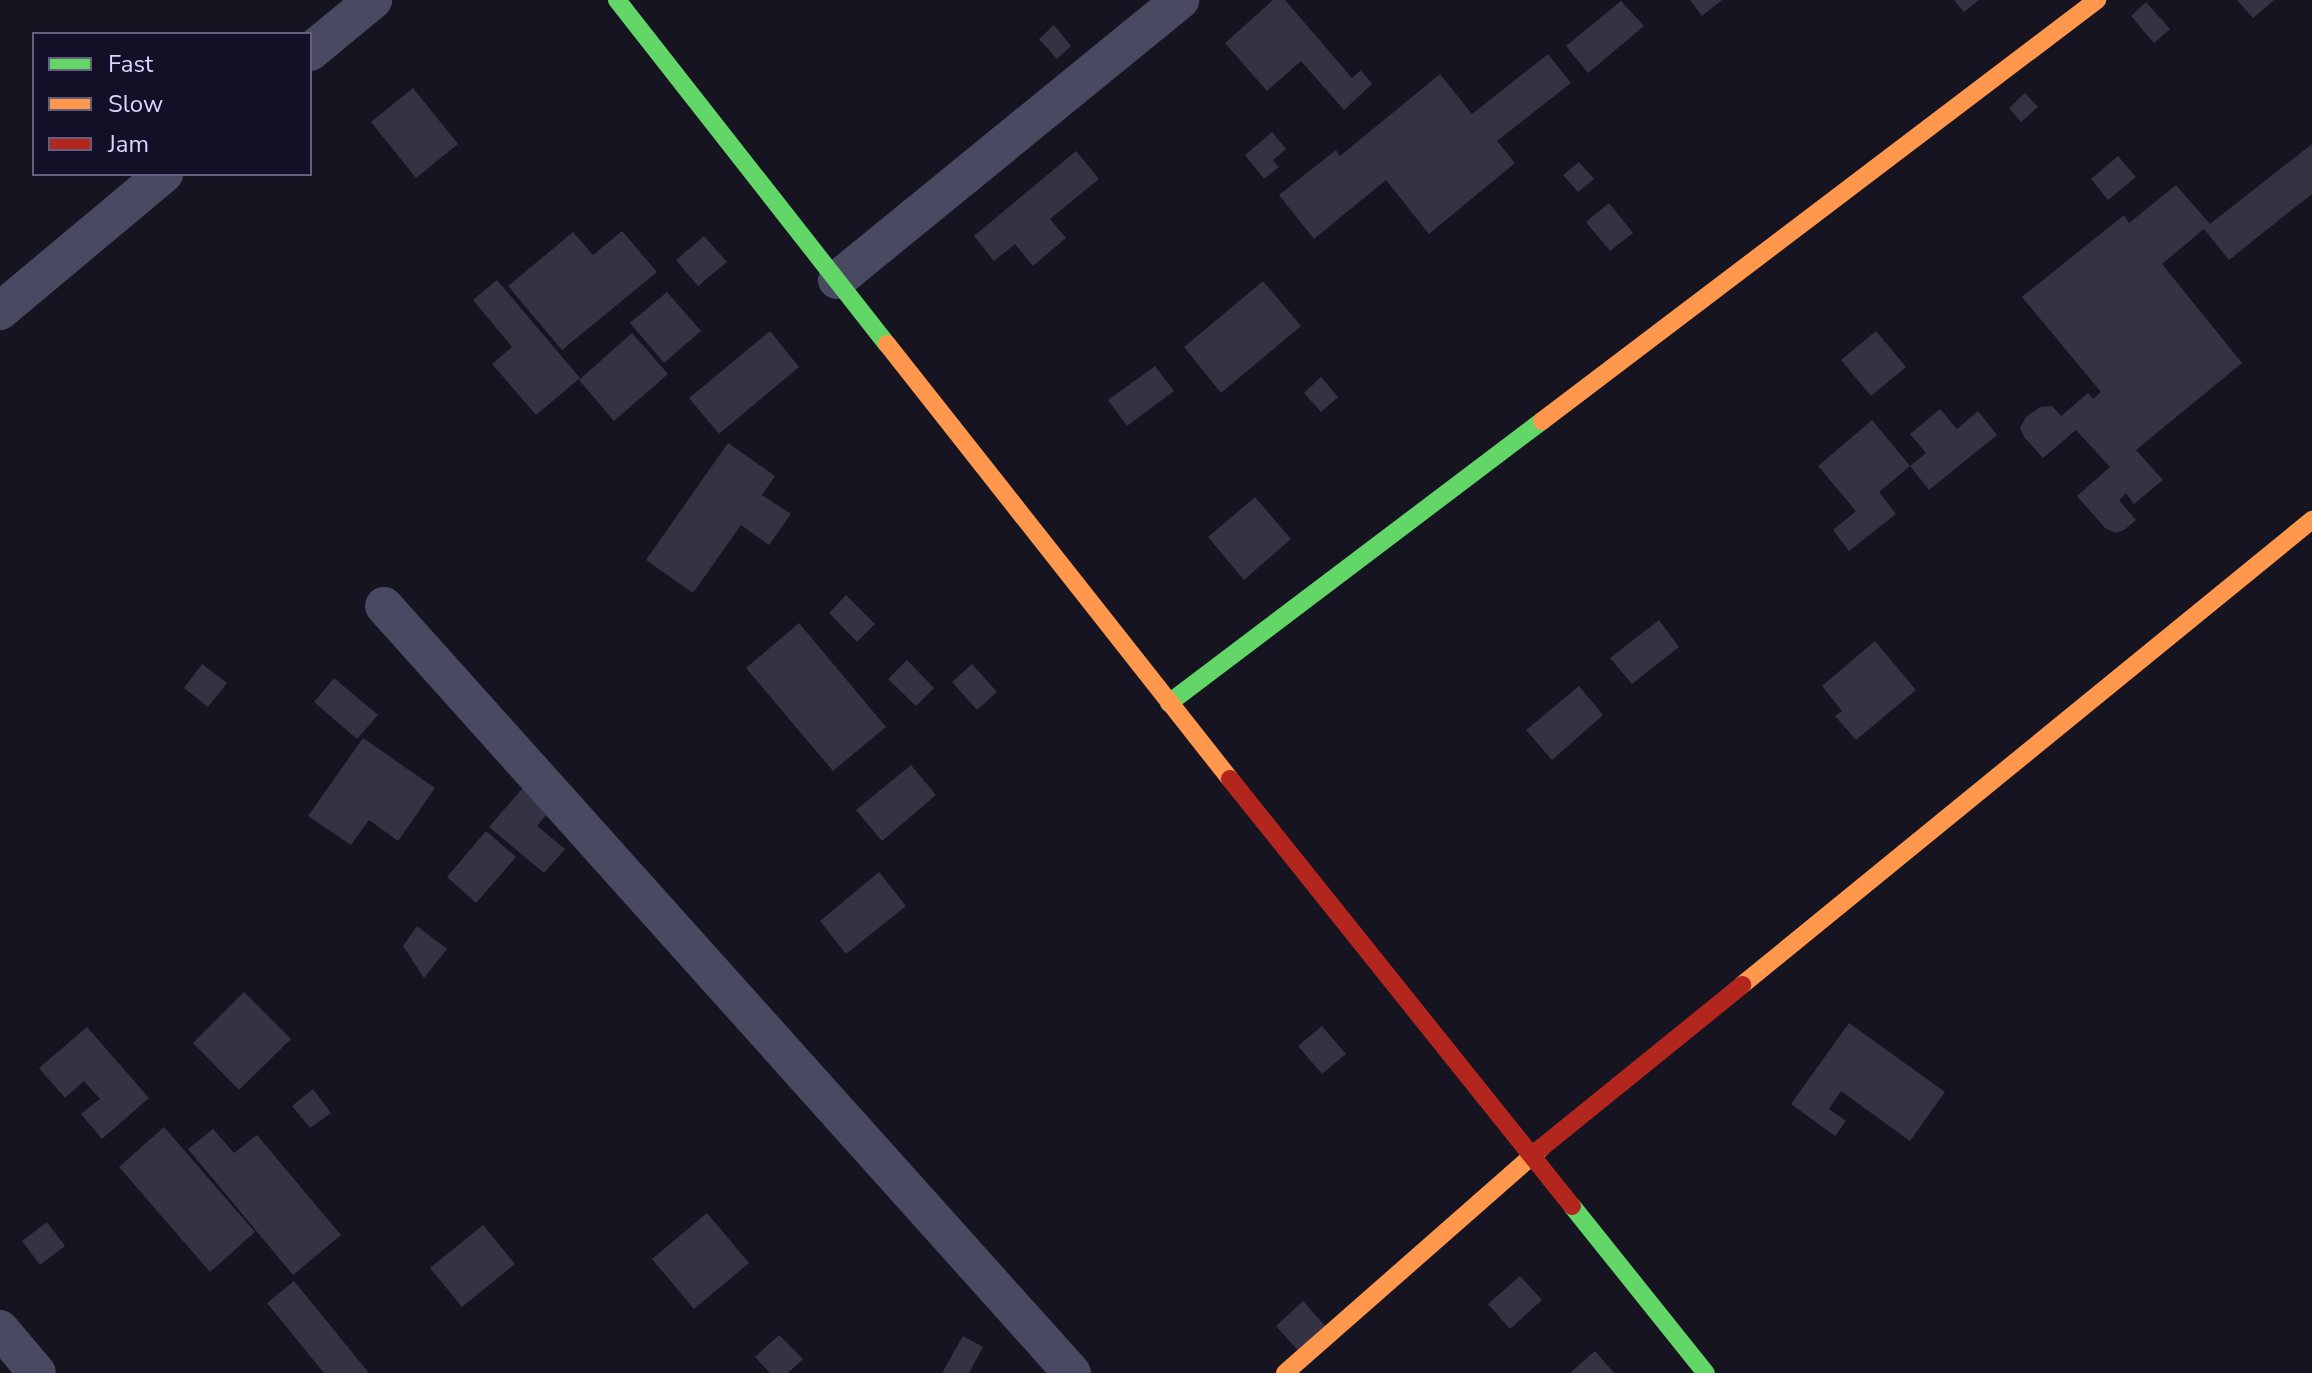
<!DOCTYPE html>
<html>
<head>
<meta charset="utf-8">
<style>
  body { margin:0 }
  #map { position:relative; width:2312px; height:1373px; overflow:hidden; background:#161421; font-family:"Nunito Sans",sans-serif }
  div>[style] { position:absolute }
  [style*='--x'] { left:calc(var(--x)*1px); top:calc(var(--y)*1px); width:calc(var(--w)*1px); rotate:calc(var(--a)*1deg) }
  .building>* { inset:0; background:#343243 }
  .street>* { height:38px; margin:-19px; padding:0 19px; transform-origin:19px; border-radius:19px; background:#4a4962 }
  .fast>* { height:18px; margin:-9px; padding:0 9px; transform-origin:9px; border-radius:9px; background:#63d668 }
  .slow>* { height:18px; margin:-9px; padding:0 9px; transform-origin:9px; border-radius:9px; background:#ff974d }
  .jam>* { height:18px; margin:-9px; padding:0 9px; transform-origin:9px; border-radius:9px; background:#b3261e }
  span { translate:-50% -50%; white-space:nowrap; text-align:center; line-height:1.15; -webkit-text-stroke:6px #130f26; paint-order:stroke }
  .legend { position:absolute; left:32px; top:32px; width:280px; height:144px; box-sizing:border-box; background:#130f26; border:2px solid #625e7d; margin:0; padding:10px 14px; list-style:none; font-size:24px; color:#d9d4ff }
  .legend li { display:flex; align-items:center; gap:16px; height:40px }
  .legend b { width:40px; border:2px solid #625e7d }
</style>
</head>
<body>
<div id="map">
  <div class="building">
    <div style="clip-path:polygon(1273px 0,1285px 0,1352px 78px,1361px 70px,1372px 84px,1344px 110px,1301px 61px,1267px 91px,1225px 43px)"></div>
    <div style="clip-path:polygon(1690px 0,1722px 0,1702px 16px)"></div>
    <div style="clip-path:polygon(1954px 0,1979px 0,1964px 12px)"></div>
    <div style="clip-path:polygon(2237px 0,2274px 0,2253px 18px)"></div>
    <div style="clip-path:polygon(1621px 1px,1644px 26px,1588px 73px,1566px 46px)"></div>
    <div style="clip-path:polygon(2146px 2px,2170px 29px,2154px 43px,2131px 16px)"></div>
    <div style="clip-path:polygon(1054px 25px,1071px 46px,1057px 59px,1039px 39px)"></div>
    <div style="clip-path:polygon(1548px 54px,1571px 83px,1497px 141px,1515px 163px,1429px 234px,1386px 180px,1314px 239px,1279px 195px,1336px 150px,1340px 156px,1440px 74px,1472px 114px)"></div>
    <div style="clip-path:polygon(413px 88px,458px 144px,416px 178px,371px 122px)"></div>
    <div style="clip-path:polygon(2025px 93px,2038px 107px,2021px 122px,2009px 108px)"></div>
    <div style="clip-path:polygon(1272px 132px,1286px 149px,1273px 160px,1279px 167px,1264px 179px,1245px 155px)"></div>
    <div style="clip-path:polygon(2312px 144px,2312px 194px,2289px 212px,2229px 260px,2204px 229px,2162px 264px,2242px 363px,2136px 450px,2163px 480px,2134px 504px,2126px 493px,2119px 500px,2136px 520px,2124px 530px,2116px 533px,2105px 528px,2077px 496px,2110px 467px,2076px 430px,2043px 458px,2024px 437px,2020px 428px,2026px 417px,2040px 407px,2052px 406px,2061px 416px,2088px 393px,2093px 399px,2101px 392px,2022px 297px,2124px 215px,2129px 223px,2176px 185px,2210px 224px)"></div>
    <div style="clip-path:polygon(1076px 151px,1099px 179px,1050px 219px,1066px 238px,1033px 266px,1015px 244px,994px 261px,974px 236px)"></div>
    <div style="clip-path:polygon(2118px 156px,2136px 177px,2108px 200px,2091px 179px)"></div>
    <div style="clip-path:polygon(1579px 162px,1594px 179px,1578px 192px,1563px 175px)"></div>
    <div style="clip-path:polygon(1609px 203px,1633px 233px,1610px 251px,1586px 222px)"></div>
    <div style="clip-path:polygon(622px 231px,657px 272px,562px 350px,508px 286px,573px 232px,593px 255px)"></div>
    <div style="clip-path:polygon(704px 236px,727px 262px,698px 286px,676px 260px)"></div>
    <div style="clip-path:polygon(497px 280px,580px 378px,536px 415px,492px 364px,512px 347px,473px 300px)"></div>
    <div style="clip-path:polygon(1263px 281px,1301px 326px,1221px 393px,1184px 347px)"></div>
    <div style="clip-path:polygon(667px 292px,701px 331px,664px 363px,630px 323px)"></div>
    <div style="clip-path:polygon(770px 331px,799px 367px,719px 434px,689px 398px)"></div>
    <div style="clip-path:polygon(1876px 331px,1906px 367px,1871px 396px,1841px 360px)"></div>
    <div style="clip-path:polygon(632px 333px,668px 374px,614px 421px,579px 380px)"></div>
    <div style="clip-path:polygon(1155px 366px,1174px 391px,1127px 426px,1108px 400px)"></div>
    <div style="clip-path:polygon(1321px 377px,1338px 397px,1321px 412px,1304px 393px)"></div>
    <div style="clip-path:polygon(1940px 409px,1957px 429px,1978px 411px,1997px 435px,1929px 490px,1910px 466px,1879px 492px,1896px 514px,1849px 551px,1833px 530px,1856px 511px,1818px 466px,1872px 420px,1910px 466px,1926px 453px,1910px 434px)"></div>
    <div style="clip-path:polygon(728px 443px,775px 476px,762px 495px,791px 514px,769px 545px,741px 525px,693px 593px,646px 560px)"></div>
    <div style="clip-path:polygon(1255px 497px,1291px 539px,1244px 580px,1208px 537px)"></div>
    <div style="clip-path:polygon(846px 595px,875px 624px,857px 642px,829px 613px)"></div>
    <div style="clip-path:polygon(1659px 620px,1679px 647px,1632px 684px,1610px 658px)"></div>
    <div style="clip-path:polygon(799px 623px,886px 727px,833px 771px,746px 668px)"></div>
    <div style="clip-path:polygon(1875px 641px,1916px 690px,1856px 740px,1835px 716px,1842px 711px,1822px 686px)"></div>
    <div style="clip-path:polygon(907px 660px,934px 688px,916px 706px,888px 679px)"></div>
    <div style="clip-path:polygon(202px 664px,227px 683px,208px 707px,184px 688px)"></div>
    <div style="clip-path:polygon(972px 664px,997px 692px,977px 710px,952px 682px)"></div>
    <div style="clip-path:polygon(334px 678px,378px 715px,357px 739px,314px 702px)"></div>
    <div style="clip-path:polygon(1579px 686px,1603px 715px,1552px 760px,1526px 730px)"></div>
    <div style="clip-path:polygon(363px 738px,435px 788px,398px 841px,369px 820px,351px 845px,308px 816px)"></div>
    <div style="clip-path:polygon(911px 765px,936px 795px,882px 841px,856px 810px)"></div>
    <div style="clip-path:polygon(527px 783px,554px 806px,537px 826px,565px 849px,544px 873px,489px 827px)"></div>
    <div style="clip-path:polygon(486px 831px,516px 857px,476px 903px,447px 877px)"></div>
    <div style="clip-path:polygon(879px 872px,906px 906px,846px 954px,820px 921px)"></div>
    <div style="clip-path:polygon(417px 926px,447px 949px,424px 978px,403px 946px)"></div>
    <div style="clip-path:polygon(244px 992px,291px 1039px,239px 1090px,193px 1043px)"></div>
    <div style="clip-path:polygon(1849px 1023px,1945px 1092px,1910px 1141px,1841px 1091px,1829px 1109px,1846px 1121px,1835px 1136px,1791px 1104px)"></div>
    <div style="clip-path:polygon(1322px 1026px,1346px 1054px,1322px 1074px,1298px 1046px)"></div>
    <div style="clip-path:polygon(87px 1027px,149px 1098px,102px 1139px,81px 1114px,100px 1099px,84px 1081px,65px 1098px,39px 1068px)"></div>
    <div style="clip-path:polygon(313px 1089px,331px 1113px,310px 1128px,292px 1106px)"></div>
    <div style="clip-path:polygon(164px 1127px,255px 1232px,210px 1272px,119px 1167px)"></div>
    <div style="clip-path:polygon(213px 1129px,234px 1153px,257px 1135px,341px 1235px,293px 1275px,188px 1149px)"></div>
    <div style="clip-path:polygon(707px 1213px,749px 1263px,694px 1309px,652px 1259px)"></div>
    <div style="clip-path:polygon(47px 1222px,65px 1246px,40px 1265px,22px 1241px)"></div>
    <div style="clip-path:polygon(483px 1225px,515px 1264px,462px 1307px,430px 1268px)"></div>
    <div style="clip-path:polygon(1520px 1276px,1542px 1300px,1510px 1329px,1488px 1304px)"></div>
    <div style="clip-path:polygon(294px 1281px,369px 1373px,324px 1373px,267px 1303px)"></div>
    <div style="clip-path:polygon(1303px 1301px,1327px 1328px,1300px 1353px,1276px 1326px)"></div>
    <div style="clip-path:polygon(779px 1335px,803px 1359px,788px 1373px,770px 1373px,755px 1357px)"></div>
    <div style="clip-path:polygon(963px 1336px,983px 1347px,969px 1373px,942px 1373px)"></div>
    <div style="clip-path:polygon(1595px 1351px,1614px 1373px,1570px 1373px)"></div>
  </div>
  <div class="street">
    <div style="--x:310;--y:52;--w:82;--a:-39.5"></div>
    <div style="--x:837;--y:280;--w:443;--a:-39.2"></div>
    <div style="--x:0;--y:311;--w:214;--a:-39.9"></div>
    <div style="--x:384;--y:606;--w:1030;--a:48.11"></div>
    <div style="--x:0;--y:1329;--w:57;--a:49.9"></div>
  </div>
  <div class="fast">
    <div style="--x:617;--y:0;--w:437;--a:51.9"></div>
    <div style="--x:1169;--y:703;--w:468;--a:-37.1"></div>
    <div style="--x:1572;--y:1206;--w:214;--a:51.3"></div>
  </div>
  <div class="slow">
    <div style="--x:887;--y:344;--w:554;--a:51.74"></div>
    <div style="--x:1542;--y:421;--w:697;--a:-37.18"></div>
    <div style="--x:1742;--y:985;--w:736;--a:-39.21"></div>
    <div style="--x:1285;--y:1373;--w:341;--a:-41.3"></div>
  </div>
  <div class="jam">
    <div style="--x:1230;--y:779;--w:547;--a:51.31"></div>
    <div style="--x:1541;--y:1148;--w:259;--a:-39"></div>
  </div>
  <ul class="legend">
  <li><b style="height:10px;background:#63d668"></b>Fast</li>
  <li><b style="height:10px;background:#ff974d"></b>Slow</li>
  <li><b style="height:10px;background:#b3261e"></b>Jam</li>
  </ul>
</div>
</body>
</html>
